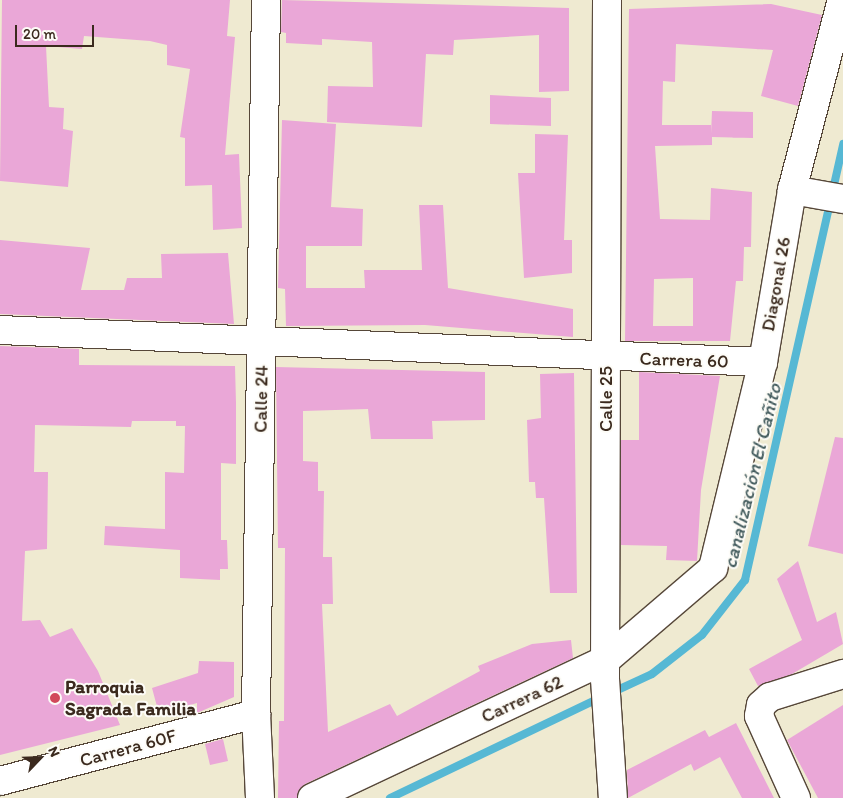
<!DOCTYPE html>
<html>
<head>
<meta charset="utf-8">
<style>
  body { margin:0 }
  #map { position:relative; width:843px; height:798px; overflow:hidden; background:#efead1; font-family:Itim,sans-serif }
  div>[style] { position:absolute }
  [style*='--x'] { left:calc(var(--x)*1px); top:calc(var(--y)*1px); width:calc(var(--w)*1px); rotate:calc(var(--a)*1deg) }
  .stream>* { height:8px; margin:-4px; padding:0 4px; transform-origin:4px; border-radius:4px; background:#56b8d4 }
  .building>* { inset:0; background:#eaa7d7 }
  .roads { filter:drop-shadow(1px 0 #564739) drop-shadow(-1px 0 #564739) drop-shadow(0 1px #564739) drop-shadow(0 -1px #564739) }
  .minor>* { height:28px; margin:-14px; padding:0 14px; transform-origin:14px; border-radius:14px; background:#fff }
  .major>* { height:28px; margin:-14px; padding:0 14px; transform-origin:14px; border-radius:14px; background:#fff }
  .dots>* { width:14px; height:14px; translate:-50% -50%; box-sizing:border-box; border:2px solid #fdfcf7; border-radius:50% }
  span { translate:-50% -50%; white-space:nowrap; text-align:center; line-height:1.15; -webkit-text-stroke:4px #fdfcf7; paint-order:stroke }
  .street-label { font-size:19px; color:#3b2a1e }
  .poi-label { font-size:19px; color:#3b2a1e; font-weight:700 }
  .left { translate:0 -50%; text-align:left }
  .water-label { font-size:20px; color:#445c5e; font-style:italic }
  .north { position:absolute; left:15px; top:733px; width:50px; height:50px; -webkit-text-stroke:4px #fdfcf7; paint-order:stroke; rotate:66deg; font-size:14px; font-weight:700; line-height:20px; text-align:center; color:#3b2a1e }
  .north::after { content:''; display:block; margin:auto; width:18px; height:22px; background:#3b2a1e; clip-path:polygon(50% 0,100% 100%,50% 72%,0 100%) }
  .scale { position:absolute; left:15px; top:25px; width:79px; height:22px; box-sizing:border-box; border:2px solid #3b2a1e; border-top:0; padding-left:6px; font-size:15px; line-height:18px; white-space:nowrap; color:#3b2a1e; -webkit-text-stroke:4px #fdfcf7; paint-order:stroke }
</style>
</head>
<body>
<div id="map">
  <div class="stream">
    <div style="--x:611;--y:693;--w:45;--a:-24.9"></div>
    <div style="--x:652;--y:674;--w:63;--a:-38"></div>
    <div style="--x:702;--y:635;--w:70;--a:-52"></div>
    <div style="--x:745;--y:580;--w:447;--a:-77.3"></div>
    <div style="--x:390;--y:798;--w:233;--a:-25.5"></div>
  </div>
  <div class="building">
    <div style="clip-path:polygon(2px 0,230px 0,227px 36px,235px 37px,225px 155px,239px 154px,242px 228px,213px 230px,212px 185px,185px 186px,185px 138px,180px 137px,190px 69px,167px 65px,167px 45px,150px 41px,84px 36px,82px 49px,46px 46px,49px 107px,64px 108px,63px 129px,73px 131px,68px 187px,0 181px)"></div>
    <div style="clip-path:polygon(282px 0,569px 8px,569px 91px,539px 92px,539px 35px,454px 40px,453px 55px,426px 54px,422px 127px,327px 122px,328px 86px,373px 87px,372px 42px,322px 39px,322px 45px,286px 43px,286px 33px,281px 32px)"></div>
    <div style="clip-path:polygon(evenodd,771px 4px,822px 15px,798px 106px,761px 96px,773px 50px,676px 44px,675px 82px,663px 81px,662px 125px,711px 125px,711px 134px,712px 111px,753px 112px,753px 138px,712px 137px,712px 145px,655px 146px,660px 219px,710px 220px,711px 188px,752px 192px,751px 247px,744px 247px,743px 281px,736px 281px,730px 341px,625px 341px,629px 9px,771px 4px,693px 278px,693px 326px,653px 326px,654px 279px,693px 278px)"></div>
    <div style="clip-path:polygon(490px 95px,551px 98px,551px 126px,490px 124px)"></div>
    <div style="clip-path:polygon(282px 120px,336px 124px,331px 207px,363px 209px,362px 246px,306px 246px,306px 288px,365px 288px,364px 270px,422px 270px,419px 205px,443px 205px,448px 288px,573px 309px,573px 337px,425px 325px,286px 326px,285px 289px,278px 288px)"></div>
    <div style="clip-path:polygon(535px 134px,568px 135px,564px 240px,572px 240px,572px 273px,524px 278px,518px 173px,535px 173px)"></div>
    <div style="clip-path:polygon(0 240px,90px 248px,81px 290px,124px 290px,127px 278px,162px 278px,161px 254px,228px 253px,234px 324px,0 314px)"></div>
    <div style="clip-path:polygon(0 346px,79px 349px,79px 365px,235px 366px,236px 403px,236px 464px,221px 463px,221px 540px,227px 540px,228px 569px,220px 569px,220px 580px,180px 578px,180px 550px,104px 545px,105px 526px,165px 529px,165px 472px,184px 473px,185px 426px,176px 426px,176px 421px,132px 421px,131px 427px,35px 425px,34px 472px,48px 472px,47px 549px,25px 551px,22px 621px,40px 620px,50px 637px,72px 628px,98px 671px,120px 725px,0 755px)"></div>
    <div style="clip-path:polygon(276px 367px,485px 372px,485px 420px,432px 421px,433px 439px,371px 439px,368px 409px,303px 411px,303px 461px,318px 462px,318px 491px,324px 491px,323px 557px,332px 557px,333px 604px,322px 604px,328px 732px,390px 704px,397px 716px,480px 671px,478px 666px,532px 644px,571px 640px,573px 658px,305px 784px,297px 798px,278px 798px,279px 721px,284px 721px,285px 548px,278px 548px)"></div>
    <div style="clip-path:polygon(639px 372px,720px 376px,701px 490px,697px 561px,666px 560px,667px 546px,621px 545px,621px 440px,639px 440px)"></div>
    <div style="clip-path:polygon(574px 373px,577px 593px,550px 593px,544px 498px,536px 498px,535px 482px,529px 482px,527px 420px,541px 418px,540px 374px)"></div>
    <div style="clip-path:polygon(835px 437px,843px 438px,843px 554px,808px 546px)"></div>
    <div style="clip-path:polygon(798px 561px,817px 622px,836px 612px,843px 644px,792px 674px,758px 686px,749px 669px,802px 640px,777px 579px)"></div>
    <div style="clip-path:polygon(199px 661px,234px 662px,234px 697px,197px 713px,197px 703px,159px 714px,152px 688px,198px 673px)"></div>
    <div style="clip-path:polygon(843px 705px,843px 798px,818px 798px,787px 740px)"></div>
    <div style="clip-path:polygon(736px 723px,774px 798px,742px 798px,720px 757px,694px 771px,691px 764px,628px 798px,627px 770px,705px 730px,709px 737px)"></div>
    <div style="clip-path:polygon(223px 739px,228px 761px,210px 765px,205px 744px)"></div>
  </div>
  <div class="roads">
    <div class="minor">
      <div style="--x:607;--y:0;--w:679;--a:90.17"></div>
      <div style="--x:605;--y:679;--w:119;--a:86.2"></div>
      <div style="--x:792;--y:190;--w:52;--a:10"></div>
      <div style="--x:0;--y:330;--w:764;--a:2.4"></div>
      <div style="--x:0;--y:781;--w:265;--a:-14.7"></div>
      <div style="--x:312;--y:798;--w:326;--a:-25.2"></div>
      <div style="--x:607;--y:659;--w:140;--a:-40.6"></div>
      <div style="--x:713;--y:568;--w:212;--a:-76.4"></div>
      <div style="--x:763;--y:362;--w:174;--a:-80.4"></div>
      <div style="--x:792;--y:190;--w:196;--a:-75.3"></div>
      <div style="--x:796;--y:798;--w:90;--a:-114.3"></div>
      <div style="--x:759;--y:716;--w:11;--a:-80"></div>
      <div style="--x:761;--y:705;--w:12;--a:-42"></div>
      <div style="--x:770;--y:697;--w:77;--a:-17.5"></div>
    </div>
    <div class="major">
      <div style="--x:260;--y:798;--w:84;--a:-92.7"></div>
      <div style="--x:256;--y:714;--w:714;--a:-89.2"></div>
    </div>
  </div>
  <div class="dots">
    <div style="left:55px;top:698px;background:#d1495b"></div>
  </div>
  <div class="street-label">
    <span style="left:776px;top:284px;rotate:-80deg">Diagonal 26</span>
    <span style="left:684px;top:360px;rotate:2deg">Carrera 60</span>
    <span style="left:261px;top:399px;rotate:-89deg">Calle 24</span>
    <span style="left:606px;top:399px;rotate:-90deg">Calle 25</span>
    <span style="left:522px;top:699px;rotate:-25deg">Carrera 62</span>
    <span style="left:128px;top:748px;rotate:-15deg">Carrera 60F</span>
  </div>
  <div class="poi-label">
    <span class="left" style="left:65px;top:698px">Parroquia<br>Sagrada Familia</span>
  </div>
  <div class="water-label">
    <span style="left:752px;top:476px;rotate:-76deg">canalización El Cañito</span>
  </div>
  <div class="north">N</div>
  <div class="scale">20 m</div>
</div>
</body>
</html>
